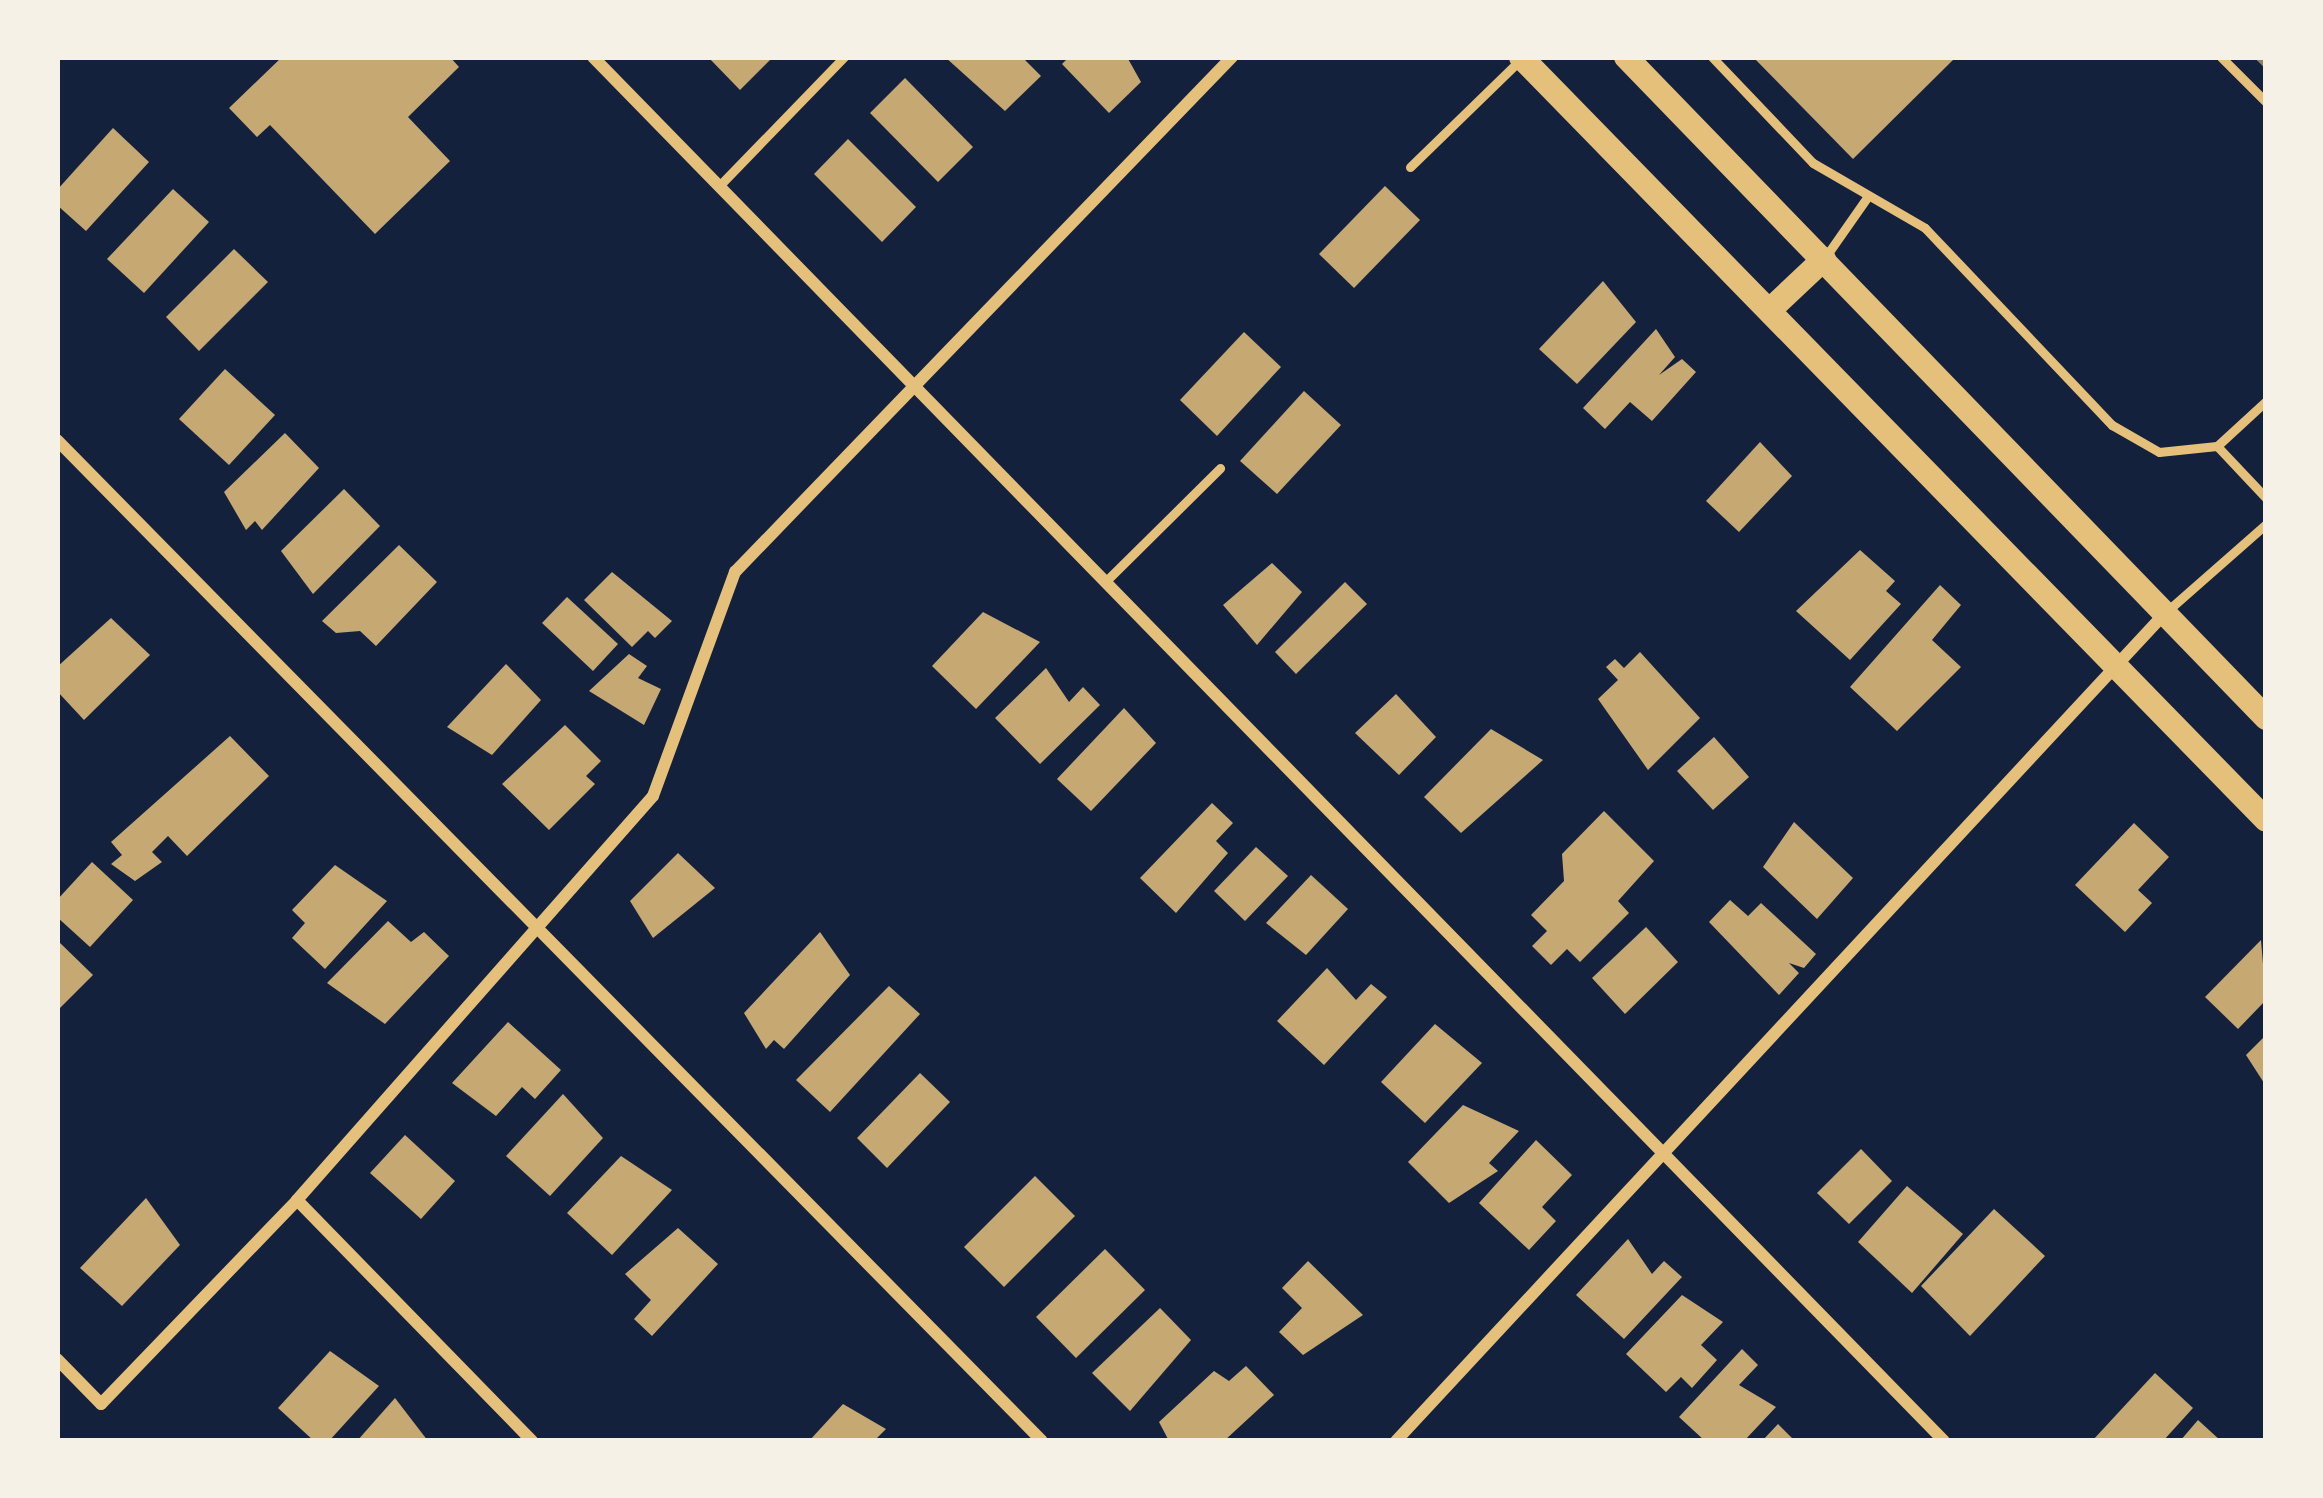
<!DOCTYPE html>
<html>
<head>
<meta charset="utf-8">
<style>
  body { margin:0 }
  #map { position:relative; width:2323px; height:1498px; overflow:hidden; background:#14213d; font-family:"Varela Round",sans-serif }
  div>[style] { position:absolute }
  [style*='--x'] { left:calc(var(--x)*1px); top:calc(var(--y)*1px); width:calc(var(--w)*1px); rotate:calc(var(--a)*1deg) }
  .building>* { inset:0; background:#c6a872 }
  .service>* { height:9px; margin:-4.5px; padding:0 4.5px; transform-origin:4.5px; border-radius:4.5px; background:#e5c07b }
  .minor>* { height:12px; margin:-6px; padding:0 6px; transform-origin:6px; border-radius:6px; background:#e5c07b }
  .secondary>* { height:24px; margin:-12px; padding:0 12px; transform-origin:12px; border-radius:12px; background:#e5c07b }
  .rail>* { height:9px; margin:-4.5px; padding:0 4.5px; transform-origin:4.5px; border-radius:4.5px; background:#918062 }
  span { translate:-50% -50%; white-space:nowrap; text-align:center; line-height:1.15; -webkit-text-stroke:9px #f6f1e7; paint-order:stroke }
  .frame { position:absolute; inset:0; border:60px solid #f6f1e7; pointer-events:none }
</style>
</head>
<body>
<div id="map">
  <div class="building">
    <div style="clip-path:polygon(282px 57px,450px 57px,459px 67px,408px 117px,450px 161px,375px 234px,270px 125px,257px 137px,229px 108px)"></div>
    <div style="clip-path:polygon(708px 57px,773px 57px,740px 90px)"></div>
    <div style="clip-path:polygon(945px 57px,1022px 57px,1041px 76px,1005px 111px)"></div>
    <div style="clip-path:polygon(1069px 57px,1127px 57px,1141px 82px,1109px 113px,1062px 64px)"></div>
    <div style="clip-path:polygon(1753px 57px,1956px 57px,1853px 159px)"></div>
    <div style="clip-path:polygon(905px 78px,973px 147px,938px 182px,870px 113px)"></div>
    <div style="clip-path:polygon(113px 128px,149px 162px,86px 231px,57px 205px,57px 190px)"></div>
    <div style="clip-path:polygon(848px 139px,916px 207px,882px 242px,814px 174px)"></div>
    <div style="clip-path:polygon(1385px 186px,1420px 220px,1354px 288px,1319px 254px)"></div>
    <div style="clip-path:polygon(173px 189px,209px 222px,144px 293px,107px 259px)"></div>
    <div style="clip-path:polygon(234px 249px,268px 282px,199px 351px,166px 317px)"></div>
    <div style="clip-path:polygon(1603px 281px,1636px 322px,1577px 384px,1539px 349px)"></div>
    <div style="clip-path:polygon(1656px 329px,1675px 357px,1659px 375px,1682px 359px,1696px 372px,1652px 421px,1630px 402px,1605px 429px,1583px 408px)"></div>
    <div style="clip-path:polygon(1244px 332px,1281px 367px,1217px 436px,1180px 400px)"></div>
    <div style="clip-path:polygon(225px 369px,275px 415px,229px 465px,179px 419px)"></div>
    <div style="clip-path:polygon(1304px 391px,1341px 425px,1277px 494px,1240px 461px)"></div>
    <div style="clip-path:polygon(285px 433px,319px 468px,262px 530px,255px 521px,246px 530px,224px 492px)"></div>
    <div style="clip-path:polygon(1760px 442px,1792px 476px,1739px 532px,1706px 501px)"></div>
    <div style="clip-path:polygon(344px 489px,380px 526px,313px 594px,281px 551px)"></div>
    <div style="clip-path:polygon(399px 545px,437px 582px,376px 646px,360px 631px,336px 633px,322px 621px)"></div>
    <div style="clip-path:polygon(1860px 550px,1895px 581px,1886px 591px,1901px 604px,1850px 660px,1796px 611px)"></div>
    <div style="clip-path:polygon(1272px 563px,1302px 592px,1257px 645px,1223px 605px)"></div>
    <div style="clip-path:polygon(612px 572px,672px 621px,655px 638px,648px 631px,632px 647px,584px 600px)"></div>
    <div style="clip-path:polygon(1345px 582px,1367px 604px,1296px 674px,1275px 652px)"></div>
    <div style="clip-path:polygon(1940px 585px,1961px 605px,1932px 640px,1961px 667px,1897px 731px,1850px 687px)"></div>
    <div style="clip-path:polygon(567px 597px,618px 644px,593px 671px,542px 623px)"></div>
    <div style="clip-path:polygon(983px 612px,1040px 642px,976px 709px,932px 666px)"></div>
    <div style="clip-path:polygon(111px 618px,150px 655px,84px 720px,57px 691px,57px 667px)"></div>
    <div style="clip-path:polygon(1640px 652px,1700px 718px,1648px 770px,1598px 699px,1618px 680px,1606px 667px,1615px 659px,1624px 668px)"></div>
    <div style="clip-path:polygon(629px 654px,647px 666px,638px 678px,661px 689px,644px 725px,589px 691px)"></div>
    <div style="clip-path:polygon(506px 664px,541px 700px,492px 755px,447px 727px)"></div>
    <div style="clip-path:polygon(1046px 668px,1069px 702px,1083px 687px,1100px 705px,1040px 764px,995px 718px)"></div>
    <div style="clip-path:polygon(1396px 694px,1436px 737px,1399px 775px,1355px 733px)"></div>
    <div style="clip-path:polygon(1124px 708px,1156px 743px,1091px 811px,1057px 779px)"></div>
    <div style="clip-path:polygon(565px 725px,601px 761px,586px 776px,595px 784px,549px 830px,502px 784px)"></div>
    <div style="clip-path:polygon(1491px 729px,1543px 760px,1461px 833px,1424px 797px)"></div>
    <div style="clip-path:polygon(230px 736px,269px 776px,187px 856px,168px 836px,152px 852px,162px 862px,135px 881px,111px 864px,122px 855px,111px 842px)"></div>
    <div style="clip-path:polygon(1714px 737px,1749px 777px,1713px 810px,1677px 771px)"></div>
    <div style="clip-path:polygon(1212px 803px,1233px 823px,1216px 841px,1228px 853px,1176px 913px,1140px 878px)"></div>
    <div style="clip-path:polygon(1604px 811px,1654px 861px,1618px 901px,1629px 913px,1580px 962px,1567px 949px,1551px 965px,1532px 946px,1547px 931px,1531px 915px,1564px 881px,1562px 854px)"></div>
    <div style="clip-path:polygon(1794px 822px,1853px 878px,1817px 919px,1763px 867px)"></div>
    <div style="clip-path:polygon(2134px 823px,2169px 857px,2138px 890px,2152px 903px,2125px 932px,2075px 885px)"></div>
    <div style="clip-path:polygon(1256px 847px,1288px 876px,1245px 921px,1214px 891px)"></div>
    <div style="clip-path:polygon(678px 853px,715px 888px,653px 938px,630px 901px)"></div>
    <div style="clip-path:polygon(92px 862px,133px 900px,90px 947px,57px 917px,57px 900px)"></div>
    <div style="clip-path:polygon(335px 865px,387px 901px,325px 969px,292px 938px,305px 923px,292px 910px)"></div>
    <div style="clip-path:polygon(1311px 875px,1348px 909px,1306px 955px,1266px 923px)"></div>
    <div style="clip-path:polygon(1730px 900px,1748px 916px,1761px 903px,1816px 954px,1804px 968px,1789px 963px,1799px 973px,1779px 995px,1709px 922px)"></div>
    <div style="clip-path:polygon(388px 921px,411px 942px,424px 932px,449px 956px,385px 1024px,327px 983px)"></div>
    <div style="clip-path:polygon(1646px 927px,1678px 962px,1625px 1014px,1592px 978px)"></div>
    <div style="clip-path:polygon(820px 932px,850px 975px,784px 1049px,774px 1040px,766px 1049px,744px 1013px)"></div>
    <div style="clip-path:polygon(57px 940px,93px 975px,57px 1011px)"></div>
    <div style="clip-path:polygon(2261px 940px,2266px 1000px,2238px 1029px,2205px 997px)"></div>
    <div style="clip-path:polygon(1327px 968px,1356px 1000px,1371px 984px,1387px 997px,1324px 1065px,1277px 1021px)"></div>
    <div style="clip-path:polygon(889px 986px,920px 1014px,830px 1112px,796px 1080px)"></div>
    <div style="clip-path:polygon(508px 1022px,561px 1070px,535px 1099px,522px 1087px,496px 1116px,452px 1083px)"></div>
    <div style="clip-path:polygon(1435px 1024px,1482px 1063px,1425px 1123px,1381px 1082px)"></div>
    <div style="clip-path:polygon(2266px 1035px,2266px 1086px,2246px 1055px)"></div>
    <div style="clip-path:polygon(920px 1073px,950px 1102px,887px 1168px,857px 1138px)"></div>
    <div style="clip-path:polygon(563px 1094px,603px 1138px,550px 1196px,506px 1156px)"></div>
    <div style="clip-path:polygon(1463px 1105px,1519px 1131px,1489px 1163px,1498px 1171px,1449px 1203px,1408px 1162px)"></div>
    <div style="clip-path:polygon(405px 1135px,455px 1181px,421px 1219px,370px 1173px)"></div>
    <div style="clip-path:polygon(1536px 1140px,1572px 1175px,1542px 1207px,1556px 1221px,1529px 1250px,1479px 1203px)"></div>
    <div style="clip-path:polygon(1861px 1149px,1892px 1181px,1849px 1224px,1817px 1193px)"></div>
    <div style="clip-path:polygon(621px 1156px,672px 1190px,612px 1255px,567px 1213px)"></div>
    <div style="clip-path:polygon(1035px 1176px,1075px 1216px,1004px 1287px,964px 1247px)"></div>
    <div style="clip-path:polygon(1907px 1186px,1963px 1234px,1912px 1293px,1858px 1242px)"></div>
    <div style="clip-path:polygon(146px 1198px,180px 1245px,122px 1306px,80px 1268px)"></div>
    <div style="clip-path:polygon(1994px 1209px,2045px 1256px,1970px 1336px,1921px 1286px)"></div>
    <div style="clip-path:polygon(678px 1228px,718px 1264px,652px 1336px,634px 1319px,651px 1300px,625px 1274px)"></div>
    <div style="clip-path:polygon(1628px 1239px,1652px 1274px,1664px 1261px,1682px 1277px,1624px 1339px,1576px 1295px)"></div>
    <div style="clip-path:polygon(1105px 1249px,1145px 1290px,1076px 1358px,1036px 1317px)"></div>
    <div style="clip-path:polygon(1308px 1261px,1363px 1315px,1303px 1355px,1279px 1332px,1302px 1308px,1282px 1288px)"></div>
    <div style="clip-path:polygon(1682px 1295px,1723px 1322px,1701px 1345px,1717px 1360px,1692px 1388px,1681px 1377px,1666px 1392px,1626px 1354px)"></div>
    <div style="clip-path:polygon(1160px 1308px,1191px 1340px,1130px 1411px,1092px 1373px)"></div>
    <div style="clip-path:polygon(1742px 1349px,1758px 1365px,1739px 1385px,1776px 1407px,1744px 1441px,1705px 1441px,1679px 1417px)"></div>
    <div style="clip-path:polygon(330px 1351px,379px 1386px,329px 1441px,314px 1441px,278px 1408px)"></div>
    <div style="clip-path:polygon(1246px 1366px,1274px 1395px,1224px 1441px,1169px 1441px,1159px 1422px,1214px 1371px,1229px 1381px)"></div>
    <div style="clip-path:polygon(2155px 1373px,2193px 1408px,2163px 1441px,2092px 1441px)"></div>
    <div style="clip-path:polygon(395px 1398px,428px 1441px,357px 1441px)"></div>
    <div style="clip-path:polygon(843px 1404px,886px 1429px,874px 1441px,809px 1441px)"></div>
    <div style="clip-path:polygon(2198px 1420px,2221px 1441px,2180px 1441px)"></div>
    <div style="clip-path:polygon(1778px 1424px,1793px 1439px,1805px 1441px,1762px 1441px)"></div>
  </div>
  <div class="service">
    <div style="--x:1712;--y:57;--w:146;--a:46.4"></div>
    <div style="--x:1813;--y:163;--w:129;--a:30.1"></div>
    <div style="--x:1925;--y:228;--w:272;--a:46.5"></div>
    <div style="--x:2112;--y:425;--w:54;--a:29.9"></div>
    <div style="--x:2159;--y:452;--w:58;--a:-5.9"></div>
    <div style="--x:2221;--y:57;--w:64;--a:45"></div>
    <div style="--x:1410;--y:167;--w:156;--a:-44.2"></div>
    <div style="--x:719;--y:186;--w:180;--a:-45.9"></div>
    <div style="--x:1824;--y:259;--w:73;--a:-55"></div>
    <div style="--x:2266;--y:401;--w:67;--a:137.4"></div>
    <div style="--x:2217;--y:446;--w:71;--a:46.7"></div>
    <div style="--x:1105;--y:582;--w:162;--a:-44.7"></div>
    <div style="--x:2166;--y:612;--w:133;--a:-41.3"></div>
  </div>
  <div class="minor">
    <div style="--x:593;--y:57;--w:1934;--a:45.69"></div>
    <div style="--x:57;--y:440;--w:1404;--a:45.46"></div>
    <div style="--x:297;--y:1200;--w:337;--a:45.7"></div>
    <div style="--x:57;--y:1359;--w:63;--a:45.6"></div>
    <div style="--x:101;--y:1404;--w:283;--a:-46.1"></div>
    <div style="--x:297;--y:1200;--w:538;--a:-48.61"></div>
    <div style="--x:653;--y:796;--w:239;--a:-69.9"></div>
    <div style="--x:735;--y:572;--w:716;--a:-46.02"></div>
    <div style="--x:1396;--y:1441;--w:1131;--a:-47.11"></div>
  </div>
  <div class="secondary">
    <div style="--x:1521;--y:57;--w:1066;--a:45.68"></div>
    <div style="--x:1626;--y:57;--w:920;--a:45.92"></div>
    <div style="--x:1773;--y:307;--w:70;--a:-43.3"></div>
  </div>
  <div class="rail">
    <div style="--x:2260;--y:57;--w:8;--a:45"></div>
  </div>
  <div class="frame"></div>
</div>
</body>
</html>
